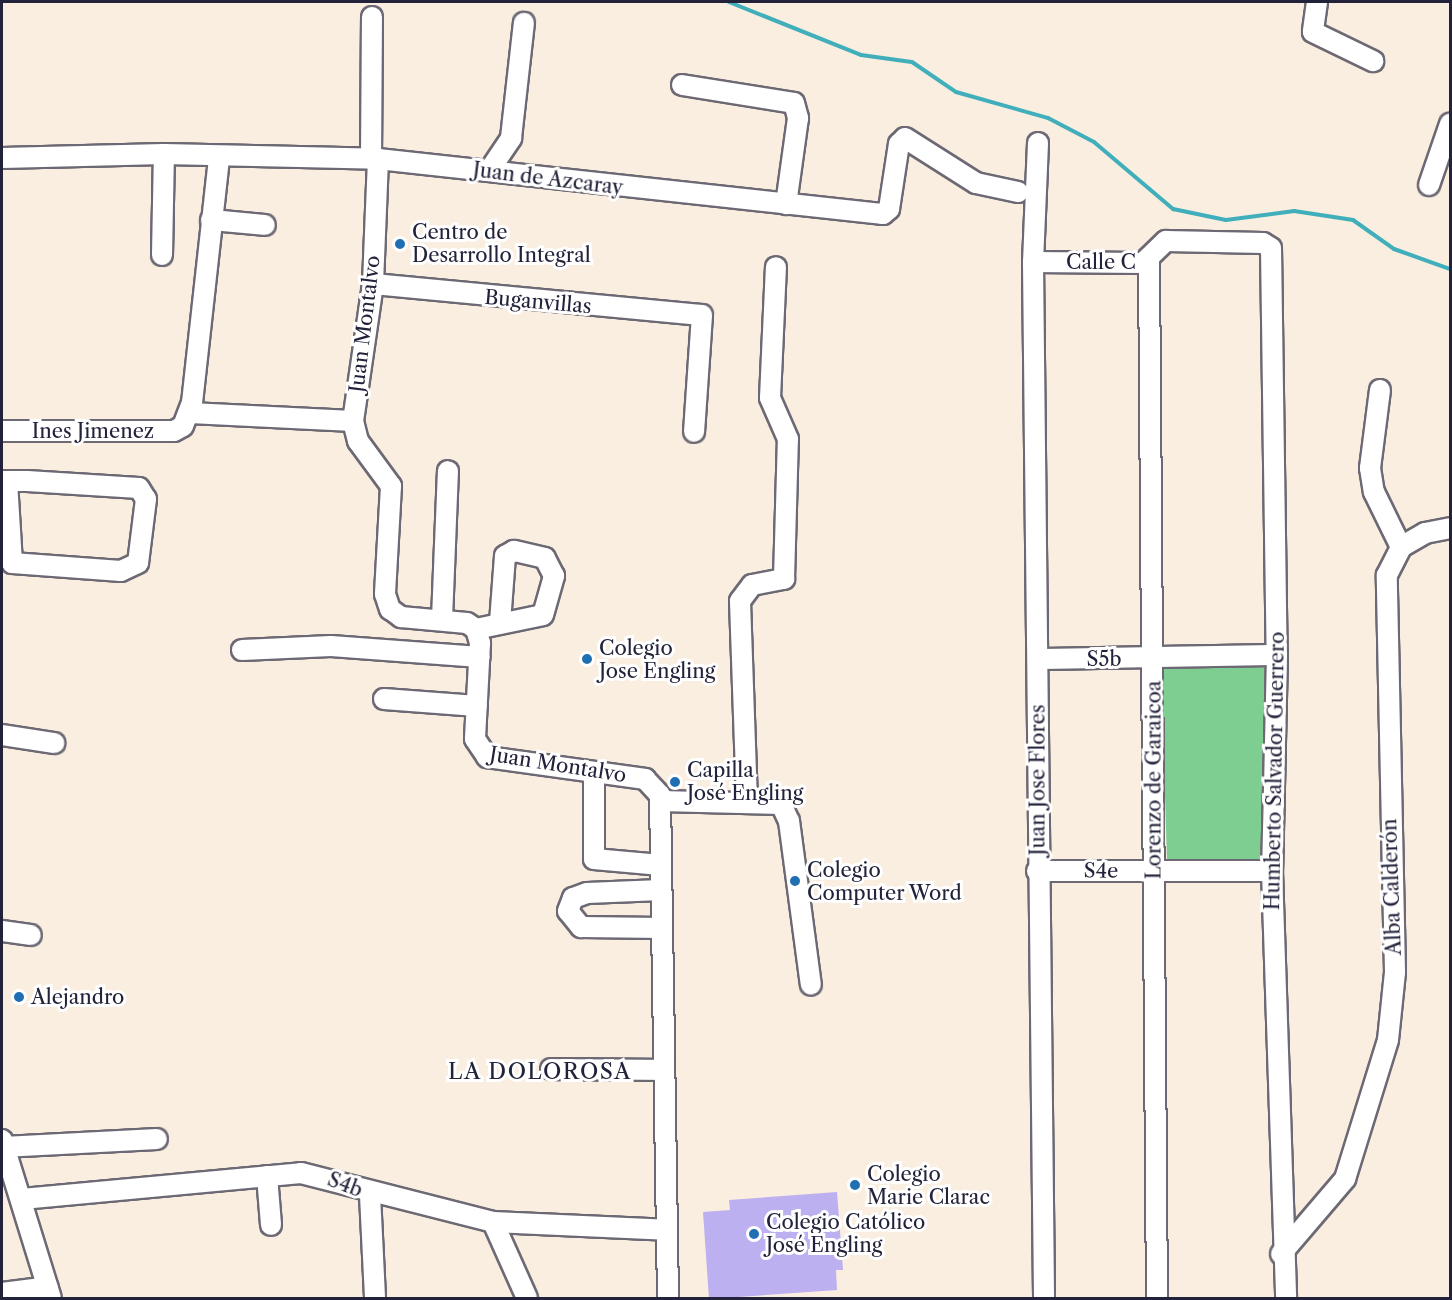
<!DOCTYPE html>
<html>
<head>
<meta charset="utf-8">
<style>
  body { margin:0 }
  #map { position:relative; width:1452px; height:1300px; overflow:hidden; background:#f9eedf; font-family:"Libre Caslon Text",serif }
  div>[style] { position:absolute }
  [style*='--x'] { left:calc(var(--x)*1px); top:calc(var(--y)*1px); width:calc(var(--w)*1px); rotate:calc(var(--a)*1deg) }
  .green>* { inset:0; background:#7dce90 }
  .stream>* { height:4px; margin:-2px; padding:0 2px; transform-origin:2px; border-radius:2px; background:#40afbb }
  .building>* { inset:0; background:#bdb0f1 }
  .roads { filter:drop-shadow(2px 0 #6d6974) drop-shadow(-2px 0 #6d6974) drop-shadow(0 2px #6d6974) drop-shadow(0 -2px #6d6974) }
  .minor>* { height:20px; margin:-10px; padding:0 10px; transform-origin:10px; border-radius:10px; background:#fff }
  .dots>* { width:16px; height:16px; translate:-50% -50%; box-sizing:border-box; border:3px solid #fff; border-radius:50% }
  span { translate:-50% -50%; white-space:nowrap; text-align:center; line-height:1.15; -webkit-text-stroke:6px #fff; paint-order:stroke }
  .street-label { font-size:20px; color:#22223b }
  .poi-label { font-size:20px; color:#22223b }
  .left { translate:0 -50%; text-align:left }
  .quarter-label { font-size:22px; color:#22223b; letter-spacing:1.5px }
  .frame { position:absolute; inset:0; border:3px solid #22223b; pointer-events:none }
</style>
</head>
<body>
<div id="map">
  <div class="green">
    <div style="clip-path:polygon(1270px 661px,1264px 862px,1167px 860px,1161px 666px)"></div>
  </div>
  <div class="stream">
    <div style="--x:729;--y:2;--w:142;--a:21.9"></div>
    <div style="--x:861;--y:55;--w:51;--a:7.8"></div>
    <div style="--x:912;--y:62;--w:53;--a:34.3"></div>
    <div style="--x:956;--y:92;--w:96;--a:15.8"></div>
    <div style="--x:1048;--y:118;--w:52;--a:27.6"></div>
    <div style="--x:1094;--y:142;--w:104;--a:40.3"></div>
    <div style="--x:1173;--y:209;--w:54;--a:11.7"></div>
    <div style="--x:1226;--y:220;--w:69;--a:-7.5"></div>
    <div style="--x:1294;--y:211;--w:60;--a:8.7"></div>
    <div style="--x:1353;--y:220;--w:50;--a:35.3"></div>
    <div style="--x:1394;--y:249;--w:59;--a:19.7"></div>
  </div>
  <div class="building">
    <div style="clip-path:polygon(837px 1192px,843px 1270px,836px 1270px,837px 1290px,709px 1299px,703px 1212px,730px 1210px,729px 1200px)"></div>
  </div>
  <div class="roads">
    <div class="minor">
      <div style="--x:1317;--y:2;--w:30;--a:98"></div>
      <div style="--x:1313;--y:32;--w:67;--a:25.8"></div>
      <div style="--x:682;--y:85;--w:113;--a:9.1"></div>
      <div style="--x:794;--y:103;--w:16;--a:75"></div>
      <div style="--x:798;--y:118;--w:87;--a:97.9"></div>
      <div style="--x:1038;--y:143;--w:119;--a:92.4"></div>
      <div style="--x:1033;--y:262;--w:1036;--a:89.39"></div>
      <div style="--x:2;--y:158;--w:162;--a:-1.4"></div>
      <div style="--x:164;--y:154;--w:214;--a:1.3"></div>
      <div style="--x:378;--y:159;--w:508;--a:6.22"></div>
      <div style="--x:883;--y:214;--w:8;--a:-40"></div>
      <div style="--x:889;--y:209;--w:66;--a:-81.3"></div>
      <div style="--x:899;--y:144;--w:8;--a:-45"></div>
      <div style="--x:905;--y:138;--w:84;--a:32.4"></div>
      <div style="--x:976;--y:183;--w:43;--a:12.1"></div>
      <div style="--x:371;--y:159;--w:142;--a:-89.6"></div>
      <div style="--x:378;--y:159;--w:125;--a:92.3"></div>
      <div style="--x:373;--y:284;--w:138;--a:98.3"></div>
      <div style="--x:353;--y:421;--w:21;--a:76"></div>
      <div style="--x:358;--y:441;--w:56;--a:53.7"></div>
      <div style="--x:391;--y:486;--w:108;--a:93.2"></div>
      <div style="--x:385;--y:594;--w:16;--a:72"></div>
      <div style="--x:390;--y:609;--w:14;--a:36"></div>
      <div style="--x:401;--y:617;--w:66;--a:5.2"></div>
      <div style="--x:467;--y:623;--w:11;--a:34"></div>
      <div style="--x:476;--y:629;--w:15;--a:74"></div>
      <div style="--x:480;--y:643;--w:96;--a:93"></div>
      <div style="--x:475;--y:739;--w:22;--a:56"></div>
      <div style="--x:487;--y:757;--w:160;--a:7.9"></div>
      <div style="--x:645;--y:779;--w:22;--a:47"></div>
      <div style="--x:660;--y:795;--w:503;--a:89.09"></div>
      <div style="--x:489;--y:171;--w:40;--a:-56"></div>
      <div style="--x:511;--y:138;--w:116;--a:-83.6"></div>
      <div style="--x:1429;--y:185;--w:65;--a:-71"></div>
      <div style="--x:211;--y:220;--w:54;--a:5.3"></div>
      <div style="--x:162;--y:255;--w:101;--a:-88.9"></div>
      <div style="--x:1149;--y:261;--w:1037;--a:89.56"></div>
      <div style="--x:1033;--y:262;--w:110;--a:0.5"></div>
      <div style="--x:1143;--y:263;--w:32;--a:-44"></div>
      <div style="--x:1166;--y:241;--w:97;--a:1.2"></div>
      <div style="--x:1263;--y:243;--w:9;--a:32"></div>
      <div style="--x:1271;--y:248;--w:407;--a:89.2"></div>
      <div style="--x:1277;--y:655;--w:216;--a:91.3"></div>
      <div style="--x:1272;--y:871;--w:427;--a:88.1"></div>
      <div style="--x:373;--y:284;--w:330;--a:5.4"></div>
      <div style="--x:702;--y:315;--w:117;--a:93.9"></div>
      <div style="--x:1380;--y:390;--w:79;--a:97.3"></div>
      <div style="--x:1370;--y:468;--w:24;--a:81"></div>
      <div style="--x:1374;--y:492;--w:61;--a:63.9"></div>
      <div style="--x:190;--y:413;--w:163;--a:2.8"></div>
      <div style="--x:2;--y:431;--w:172;--a:0"></div>
      <div style="--x:174;--y:431;--w:10;--a:-29"></div>
      <div style="--x:183;--y:426;--w:25;--a:-69"></div>
      <div style="--x:192;--y:403;--w:247;--a:-83.7"></div>
      <div style="--x:2;--y:481;--w:25;--a:0"></div>
      <div style="--x:27;--y:481;--w:112;--a:3.6"></div>
      <div style="--x:139;--y:488;--w:13;--a:58"></div>
      <div style="--x:146;--y:499;--w:64;--a:97.1"></div>
      <div style="--x:138;--y:563;--w:19;--a:155"></div>
      <div style="--x:121;--y:571;--w:109;--a:-175.8"></div>
      <div style="--x:12;--y:563;--w:82;--a:-93.5"></div>
      <div style="--x:442;--y:619;--w:148;--a:-87.7"></div>
      <div style="--x:476;--y:629;--w:68;--a:-11.8"></div>
      <div style="--x:543;--y:615;--w:41;--a:-74.2"></div>
      <div style="--x:554;--y:576;--w:20;--a:-117"></div>
      <div style="--x:545;--y:558;--w:32;--a:-167"></div>
      <div style="--x:514;--y:551;--w:10;--a:151"></div>
      <div style="--x:505;--y:556;--w:66;--a:94.3"></div>
      <div style="--x:242;--y:650;--w:89;--a:-2.6"></div>
      <div style="--x:331;--y:646;--w:149;--a:4.2"></div>
      <div style="--x:1038;--y:659;--w:239;--a:-1"></div>
      <div style="--x:384;--y:699;--w:93;--a:4.3"></div>
      <div style="--x:2;--y:735;--w:53;--a:8.7"></div>
      <div style="--x:594;--y:772;--w:87;--a:90"></div>
      <div style="--x:594;--y:859;--w:67;--a:5.1"></div>
      <div style="--x:660;--y:801;--w:121;--a:1.4"></div>
      <div style="--x:781;--y:804;--w:19;--a:65"></div>
      <div style="--x:789;--y:821;--w:165;--a:82.4"></div>
      <div style="--x:747;--y:802;--w:201;--a:-92"></div>
      <div style="--x:740;--y:601;--w:20;--a:-53"></div>
      <div style="--x:752;--y:585;--w:33;--a:-11"></div>
      <div style="--x:784;--y:579;--w:140;--a:-88.4"></div>
      <div style="--x:788;--y:439;--w:45;--a:-113.7"></div>
      <div style="--x:770;--y:398;--w:131;--a:-87.4"></div>
      <div style="--x:1037;--y:871;--w:235;--a:0"></div>
      <div style="--x:661;--y:890;--w:74;--a:177.7"></div>
      <div style="--x:587;--y:893;--w:15;--a:160"></div>
      <div style="--x:573;--y:898;--w:14;--a:111"></div>
      <div style="--x:568;--y:911;--w:21;--a:51"></div>
      <div style="--x:581;--y:927;--w:81;--a:0.7"></div>
      <div style="--x:2;--y:931;--w:29;--a:8"></div>
      <div style="--x:551;--y:1069;--w:113;--a:0.5"></div>
      <div style="--x:2;--y:1140;--w:165;--a:72.8"></div>
      <div style="--x:4;--y:1147;--w:153;--a:-3"></div>
      <div style="--x:267;--y:1176;--w:49;--a:85.3"></div>
      <div style="--x:370;--y:1195;--w:103;--a:87.2"></div>
      <div style="--x:22;--y:1199;--w:280;--a:-5.3"></div>
      <div style="--x:301;--y:1173;--w:198;--a:14.3"></div>
      <div style="--x:493;--y:1222;--w:173;--a:2.6"></div>
      <div style="--x:493;--y:1222;--w:83;--a:65.9"></div>
      <div style="--x:1281;--y:1254;--w:99;--a:-49.5"></div>
      <div style="--x:1345;--y:1179;--w:145;--a:-72.8"></div>
      <div style="--x:1388;--y:1040;--w:68;--a:-84.1"></div>
      <div style="--x:1395;--y:972;--w:397;--a:-91.2"></div>
      <div style="--x:1387;--y:575;--w:31;--a:-63"></div>
      <div style="--x:1401;--y:547;--w:28;--a:-30"></div>
      <div style="--x:1425;--y:533;--w:25;--a:-11"></div>
      <div style="--x:2;--y:1293;--w:46;--a:-7.4"></div>
    </div>
  </div>
  <div class="dots">
    <div style="left:400px;top:244px;background:#1f6fb2"></div>
    <div style="left:587px;top:659px;background:#1f6fb2"></div>
    <div style="left:675px;top:782px;background:#1f6fb2"></div>
    <div style="left:795px;top:881px;background:#1f6fb2"></div>
    <div style="left:19px;top:997px;background:#1f6fb2"></div>
    <div style="left:855px;top:1185px;background:#1f6fb2"></div>
    <div style="left:754px;top:1234px;background:#1f6fb2"></div>
  </div>
  <div class="street-label">
    <span style="left:548px;top:179px;rotate:7deg">Juan de Azcaray</span>
    <span style="left:1101px;top:262px">Calle C</span>
    <span style="left:538px;top:302px;rotate:5deg">Buganvillas</span>
    <span style="left:365px;top:324px;rotate:-83deg">Juan Montalvo</span>
    <span style="left:93px;top:431px">Ines Jimenez</span>
    <span style="left:1104px;top:659px">S5b</span>
    <span style="left:558px;top:765px;rotate:9deg">Juan Montalvo</span>
    <span style="left:1275px;top:771px;rotate:-89deg">Humberto Salvador Guerrero</span>
    <span style="left:1038px;top:780px;rotate:-90deg">Juan Jose Flores</span>
    <span style="left:1154px;top:780px;rotate:-90deg">Lorenzo de Garaicoa</span>
    <span style="left:1101px;top:871px;rotate:1deg">S4e</span>
    <span style="left:1392px;top:887px;rotate:-92deg">Alba Calderón</span>
    <span style="left:345px;top:1185px;rotate:21deg">S4b</span>
  </div>
  <div class="poi-label">
    <span class="left" style="left:412px;top:244px">Centro de<br>Desarrollo Integral</span>
    <span class="left" style="left:599px;top:660px">Colegio<br>Jose Engling</span>
    <span class="left" style="left:687px;top:782px">Capilla<br>José Engling</span>
    <span class="left" style="left:807px;top:882px">Colegio<br>Computer Word</span>
    <span class="left" style="left:31px;top:997px">Alejandro</span>
    <span class="left" style="left:867px;top:1186px">Colegio<br>Marie Clarac</span>
    <span class="left" style="left:766px;top:1234px">Colegio Católico<br>José Engling</span>
  </div>
  <div class="quarter-label">
    <span style="left:540px;top:1072px">LA DOLOROSA</span>
  </div>
  <div class="frame"></div>
</div>
</body>
</html>
